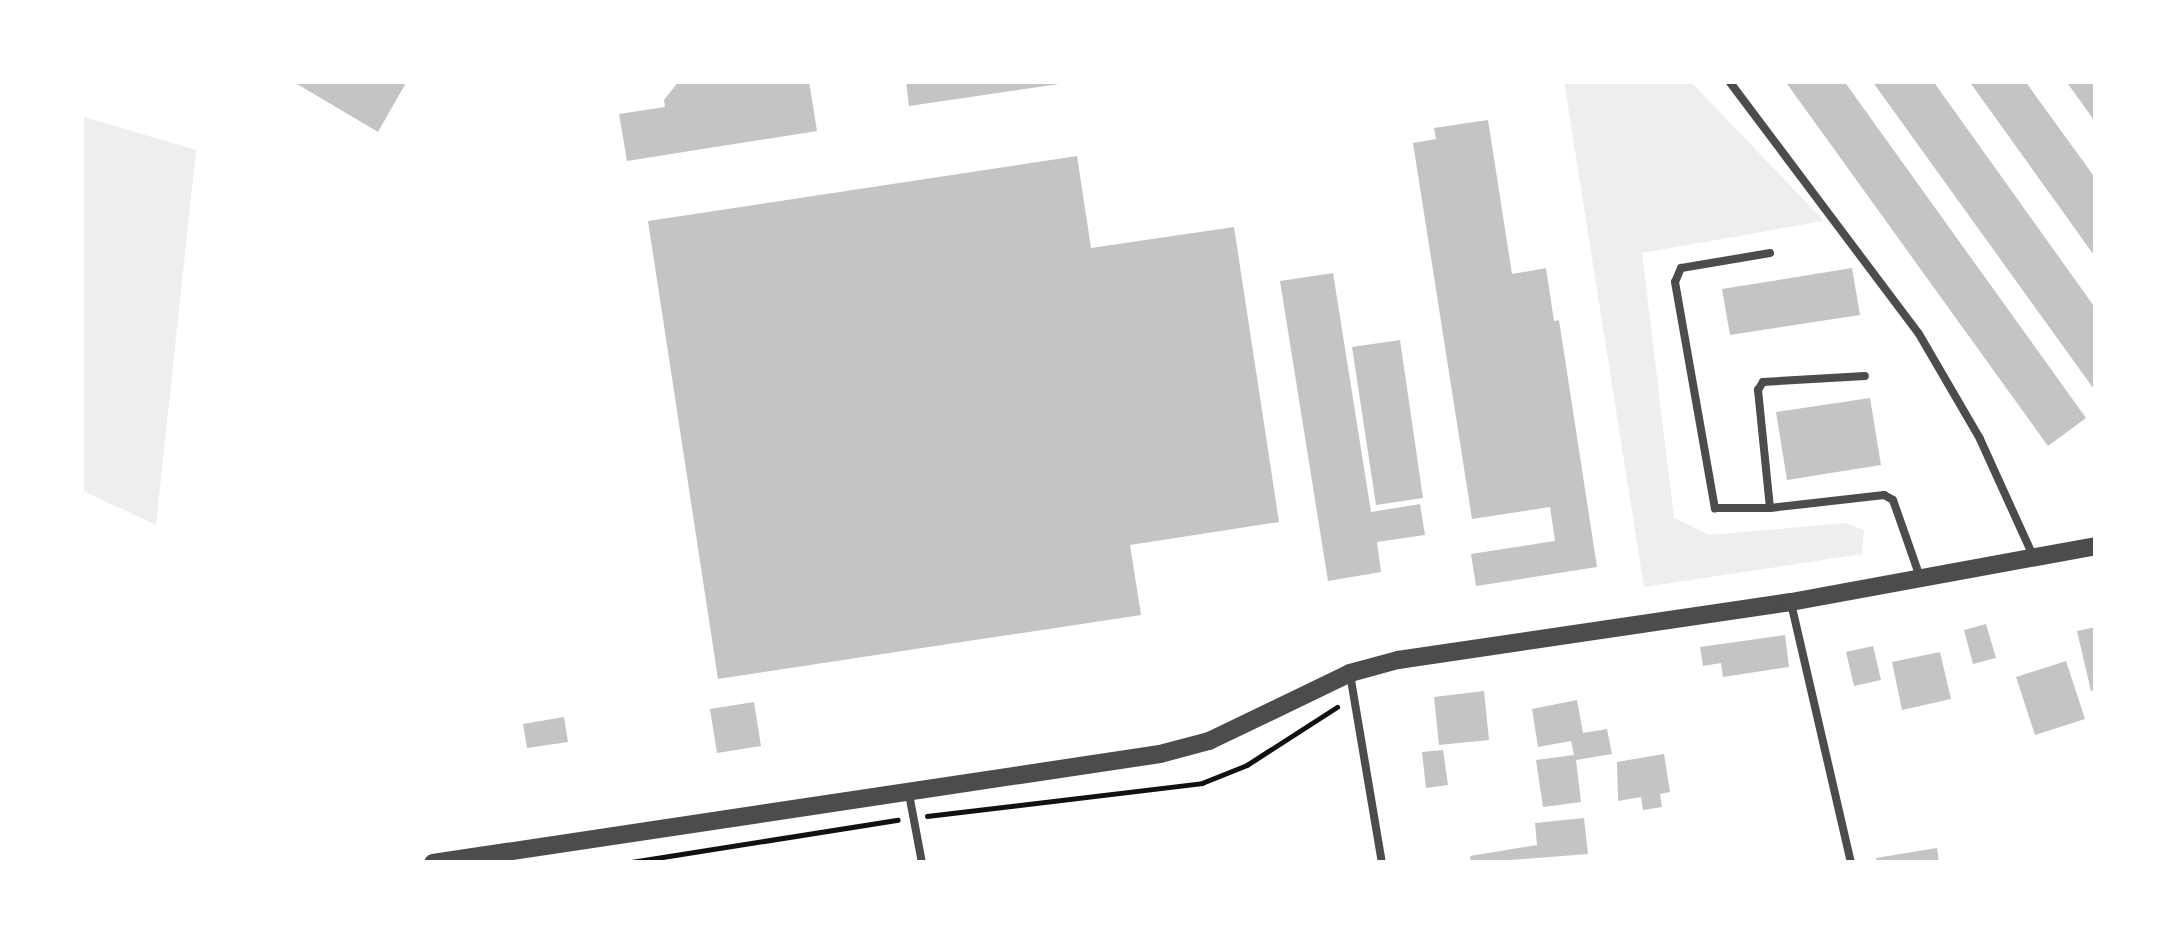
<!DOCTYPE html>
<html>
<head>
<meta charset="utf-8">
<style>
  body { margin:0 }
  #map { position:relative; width:2177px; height:944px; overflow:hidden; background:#fff; font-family:"DejaVu Sans",sans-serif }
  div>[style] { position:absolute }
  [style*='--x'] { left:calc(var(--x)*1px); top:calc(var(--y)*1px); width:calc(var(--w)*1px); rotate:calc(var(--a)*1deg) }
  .green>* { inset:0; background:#eee }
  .building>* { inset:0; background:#c4c4c4 }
  .path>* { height:4.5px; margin:-2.25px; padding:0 2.25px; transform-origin:2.25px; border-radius:2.25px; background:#111 }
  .service>* { height:8px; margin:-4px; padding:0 4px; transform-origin:4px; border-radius:4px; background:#4c4c4c }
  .tertiary>* { height:18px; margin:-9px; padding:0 9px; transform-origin:9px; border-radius:9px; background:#4c4c4c }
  span { translate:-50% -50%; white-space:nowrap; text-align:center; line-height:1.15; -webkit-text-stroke:9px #fff; paint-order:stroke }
  .frame { position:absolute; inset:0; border:84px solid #fff; pointer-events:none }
</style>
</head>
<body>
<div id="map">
  <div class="green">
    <div style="clip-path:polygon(1564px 81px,1690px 81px,1824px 221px,1642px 253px,1674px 518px,1710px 535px,1845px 523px,1864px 530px,1862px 554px,1644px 587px)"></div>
    <div style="clip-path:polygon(81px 116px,196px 150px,156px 525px,81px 490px)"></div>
  </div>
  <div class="building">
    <div style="clip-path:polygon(292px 81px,407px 81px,378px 132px)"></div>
    <div style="clip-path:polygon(679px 81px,809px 81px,817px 131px,627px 161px,619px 114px,665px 107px,664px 100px)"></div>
    <div style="clip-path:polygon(906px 81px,1059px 81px,1059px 84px,909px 106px)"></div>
    <div style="clip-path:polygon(1785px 81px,1844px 81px,2086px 418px,2048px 446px)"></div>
    <div style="clip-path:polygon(1872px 81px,1933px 81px,2096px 309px,2096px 392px)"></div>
    <div style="clip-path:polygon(1969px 81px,2025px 81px,2096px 179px,2096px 258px)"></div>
    <div style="clip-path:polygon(2066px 81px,2096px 81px,2096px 123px)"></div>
    <div style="clip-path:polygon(1488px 120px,1512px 274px,1546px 268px,1554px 321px,1559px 320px,1597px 567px,1476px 586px,1471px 554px,1555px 541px,1550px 507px,1472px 519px,1413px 143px,1436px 139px,1434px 128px)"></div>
    <div style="clip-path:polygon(1077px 156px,1091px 248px,1234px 227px,1279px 522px,1130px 545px,1141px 615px,718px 679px,648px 221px)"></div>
    <div style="clip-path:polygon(1852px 268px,1860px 315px,1730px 335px,1722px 289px)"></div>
    <div style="clip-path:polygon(1333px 273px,1371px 512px,1420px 504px,1425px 535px,1377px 542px,1381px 572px,1328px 581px,1280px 281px)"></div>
    <div style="clip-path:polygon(1400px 340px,1423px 498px,1376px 505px,1352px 347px)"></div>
    <div style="clip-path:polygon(1870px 398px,1881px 465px,1787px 480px,1776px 412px)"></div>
    <div style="clip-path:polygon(1986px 624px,1996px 658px,1973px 664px,1964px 630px)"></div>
    <div style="clip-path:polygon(2096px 627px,2096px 690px,2091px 691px,2077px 631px)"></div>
    <div style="clip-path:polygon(1785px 635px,1789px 667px,1723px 677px,1721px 663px,1703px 666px,1700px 647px)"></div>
    <div style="clip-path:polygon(1873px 646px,1881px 680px,1854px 686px,1846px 652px)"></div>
    <div style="clip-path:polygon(1940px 652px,1951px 699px,1902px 710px,1892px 662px)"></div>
    <div style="clip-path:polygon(2066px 661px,2085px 719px,2035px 735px,2016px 677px)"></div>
    <div style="clip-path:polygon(1484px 691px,1489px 740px,1439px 745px,1434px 697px)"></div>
    <div style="clip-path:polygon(1577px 700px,1583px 733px,1607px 729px,1612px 754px,1576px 760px,1581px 802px,1543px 807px,1536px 760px,1574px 755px,1571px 741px,1538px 747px,1532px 709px)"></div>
    <div style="clip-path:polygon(754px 702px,761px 746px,717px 753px,710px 709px)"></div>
    <div style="clip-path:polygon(564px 717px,568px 742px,527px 748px,523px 724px)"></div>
    <div style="clip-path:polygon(1443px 750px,1448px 785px,1426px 788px,1422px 752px)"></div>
    <div style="clip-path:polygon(1664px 754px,1670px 792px,1660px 794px,1662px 807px,1643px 810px,1641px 797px,1618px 801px,1617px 762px)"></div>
    <div style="clip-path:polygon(1584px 818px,1588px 854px,1471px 863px,1470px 856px,1537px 845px,1535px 823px)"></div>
    <div style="clip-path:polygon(1937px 848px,1939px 863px,1877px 863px,1876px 858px)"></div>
  </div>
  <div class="path">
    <div style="--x:927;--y:816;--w:277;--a:-6.8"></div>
    <div style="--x:1202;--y:783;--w:48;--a:-21.8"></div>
    <div style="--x:1247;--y:765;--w:107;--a:-32.8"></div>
    <div style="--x:625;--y:863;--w:276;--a:-9"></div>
  </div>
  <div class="service">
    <div style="--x:1729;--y:81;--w:316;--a:53.1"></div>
    <div style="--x:1919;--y:334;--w:121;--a:59.8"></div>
    <div style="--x:1980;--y:439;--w:128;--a:65.6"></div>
    <div style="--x:1770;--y:253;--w:90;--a:170.4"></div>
    <div style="--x:1681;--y:268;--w:15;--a:113"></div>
    <div style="--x:1675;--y:282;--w:230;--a:80"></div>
    <div style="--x:1715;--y:508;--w:55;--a:0"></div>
    <div style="--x:1770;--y:508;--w:115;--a:-6.5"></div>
    <div style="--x:1884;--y:495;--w:10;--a:29"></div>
    <div style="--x:1893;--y:500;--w:82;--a:70.7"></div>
    <div style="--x:1770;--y:508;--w:119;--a:-95.8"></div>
    <div style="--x:1758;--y:390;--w:9;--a:-58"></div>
    <div style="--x:1763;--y:382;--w:102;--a:-3.4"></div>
    <div style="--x:1791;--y:603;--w:267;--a:77"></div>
    <div style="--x:1350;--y:674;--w:192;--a:80.4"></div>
    <div style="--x:909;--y:794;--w:70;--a:79.3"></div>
  </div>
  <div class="tertiary">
    <div style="--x:433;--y:863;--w:735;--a:-8.53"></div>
    <div style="--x:1160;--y:754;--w:51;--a:-14.9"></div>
    <div style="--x:1209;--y:741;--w:157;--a:-25.7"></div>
    <div style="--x:1350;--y:673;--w:50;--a:-15.2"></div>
    <div style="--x:1398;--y:660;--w:397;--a:-8.4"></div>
    <div style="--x:1791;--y:602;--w:310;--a:-10.4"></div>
  </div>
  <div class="frame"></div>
</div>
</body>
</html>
